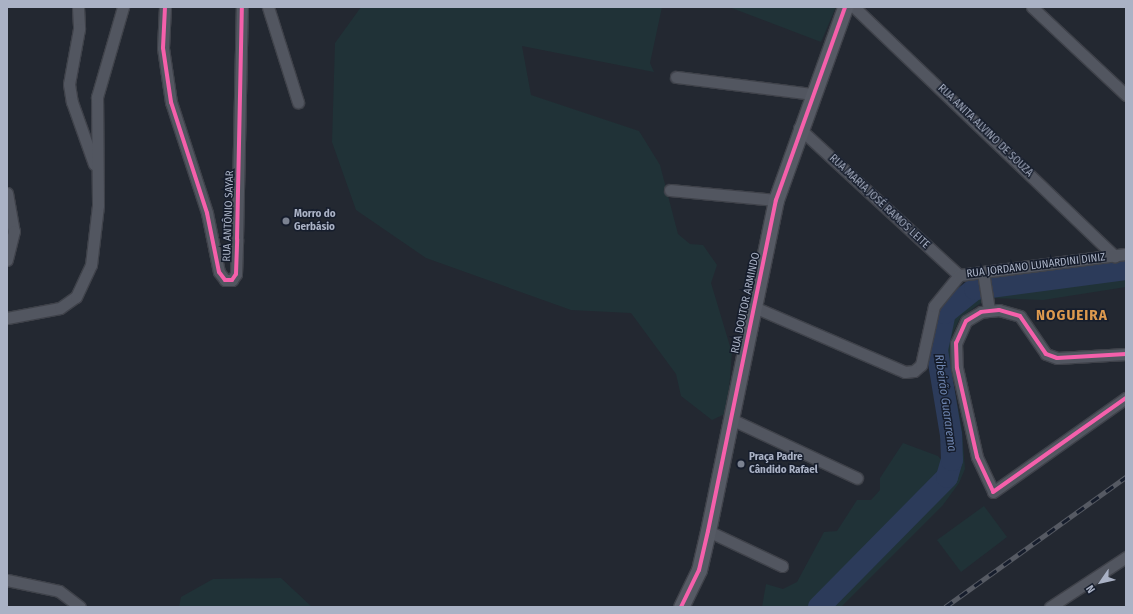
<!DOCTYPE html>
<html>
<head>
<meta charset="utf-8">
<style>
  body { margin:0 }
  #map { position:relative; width:1133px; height:614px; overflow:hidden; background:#232831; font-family:"Fira Sans Condensed",sans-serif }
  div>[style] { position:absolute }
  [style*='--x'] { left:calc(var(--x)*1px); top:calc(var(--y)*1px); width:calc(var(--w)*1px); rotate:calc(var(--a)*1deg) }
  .green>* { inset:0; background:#203237 }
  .river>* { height:22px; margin:-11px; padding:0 11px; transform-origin:11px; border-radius:11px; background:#2c3b5a }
  .roads { filter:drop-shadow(1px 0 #3f424a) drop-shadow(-1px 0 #3f424a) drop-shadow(0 1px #3f424a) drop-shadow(0 -1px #3f424a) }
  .street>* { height:11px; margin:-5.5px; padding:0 5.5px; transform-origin:5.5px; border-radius:5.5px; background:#525660 }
  .secondary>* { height:15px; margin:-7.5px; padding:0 7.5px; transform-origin:7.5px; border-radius:7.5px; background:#565a64 }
  .rail>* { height:4.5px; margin-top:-2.25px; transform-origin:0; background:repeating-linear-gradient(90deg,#161d2c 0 9px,#565a63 0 18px); box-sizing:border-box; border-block:1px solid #565a63 }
  .cycleway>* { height:4px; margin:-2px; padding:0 2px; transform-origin:2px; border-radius:2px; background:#f560ab }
  .dots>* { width:11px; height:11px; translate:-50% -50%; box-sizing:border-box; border:2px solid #161d2c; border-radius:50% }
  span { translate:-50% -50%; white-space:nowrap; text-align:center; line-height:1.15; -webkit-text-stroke:3px #161d2c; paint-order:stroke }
  .street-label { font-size:11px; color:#aab2c5 }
  .poi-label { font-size:11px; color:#aab2c5; font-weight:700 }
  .left { translate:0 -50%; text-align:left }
  .water-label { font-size:12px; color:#6f86b1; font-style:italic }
  .district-label { font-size:15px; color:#dc994e; font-weight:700; letter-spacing:1px }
  .frame { position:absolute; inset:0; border:8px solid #aab2c5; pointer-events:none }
  .north { position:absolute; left:1081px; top:562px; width:40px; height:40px; -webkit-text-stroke:3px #161d2c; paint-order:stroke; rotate:236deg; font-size:11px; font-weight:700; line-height:16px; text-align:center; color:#aab2c5 }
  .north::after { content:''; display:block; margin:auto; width:14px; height:18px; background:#aab2c5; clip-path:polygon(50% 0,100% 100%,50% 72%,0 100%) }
</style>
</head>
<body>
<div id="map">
  <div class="green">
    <div style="clip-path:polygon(361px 7px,662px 7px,650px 63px,654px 72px,522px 46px,531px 95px,639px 131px,660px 165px,678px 234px,690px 244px,703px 245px,717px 265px,711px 283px,732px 353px,727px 413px,712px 420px,681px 396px,676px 374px,631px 313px,571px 310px,426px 258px,356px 210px,332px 142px,335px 43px)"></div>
    <div style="clip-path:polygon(729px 7px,836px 7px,821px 42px)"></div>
    <div style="clip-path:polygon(1126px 261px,1126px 287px,1043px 300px,992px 298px,988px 279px)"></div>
    <div style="clip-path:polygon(978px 280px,982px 302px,960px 318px,952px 335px,950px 367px,962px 429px,965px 469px,959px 483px,943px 505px,841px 607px,762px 607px,766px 584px,783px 589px,797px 582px,824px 532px,837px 531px,857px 500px,871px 500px,880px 490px,880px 478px,903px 443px,938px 456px,943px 462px,942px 430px,927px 349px,938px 311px,947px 298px,959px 287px)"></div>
    <div style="clip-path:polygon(984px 506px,1007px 537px,961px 572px,937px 540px)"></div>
    <div style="clip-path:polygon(281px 578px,312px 607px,179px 607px,181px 597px,213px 579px)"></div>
  </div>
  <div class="river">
    <div style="--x:819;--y:607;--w:182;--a:-45.4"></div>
    <div style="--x:947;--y:477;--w:18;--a:-74"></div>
    <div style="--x:952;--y:460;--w:25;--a:-92"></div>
    <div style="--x:951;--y:435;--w:86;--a:-99.4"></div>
    <div style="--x:937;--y:350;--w:38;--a:-78"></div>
    <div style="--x:945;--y:313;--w:38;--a:-39"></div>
    <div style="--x:975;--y:289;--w:152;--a:-7.5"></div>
  </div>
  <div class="roads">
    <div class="street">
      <div style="--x:78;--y:7;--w:22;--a:87"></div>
      <div style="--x:79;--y:29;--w:56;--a:100.3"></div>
      <div style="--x:69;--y:84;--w:18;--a:81"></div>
      <div style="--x:72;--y:102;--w:66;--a:70.5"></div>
      <div style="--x:165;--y:7;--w:41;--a:92.8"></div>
      <div style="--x:163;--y:48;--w:55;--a:81.6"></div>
      <div style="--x:171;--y:102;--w:117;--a:72"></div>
      <div style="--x:207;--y:213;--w:60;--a:78.5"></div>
      <div style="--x:219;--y:272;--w:10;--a:53"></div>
      <div style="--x:225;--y:280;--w:7;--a:0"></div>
      <div style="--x:232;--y:280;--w:7;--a:-56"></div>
      <div style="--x:236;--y:274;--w:35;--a:-88"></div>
      <div style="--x:237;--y:239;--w:232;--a:-88.8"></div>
      <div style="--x:268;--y:7;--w:100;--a:72.5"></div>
      <div style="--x:854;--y:7;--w:361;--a:43.7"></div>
      <div style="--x:1032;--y:7;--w:129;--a:43.1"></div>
      <div style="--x:676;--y:77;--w:137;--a:7.1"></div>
      <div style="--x:799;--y:128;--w:217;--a:42.6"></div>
      <div style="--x:670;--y:190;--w:106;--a:5.4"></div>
      <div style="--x:7;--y:193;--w:39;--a:80"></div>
      <div style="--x:14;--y:231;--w:30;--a:104"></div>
      <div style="--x:983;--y:272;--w:38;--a:81"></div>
      <div style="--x:754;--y:307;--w:164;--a:23.3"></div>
      <div style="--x:905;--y:372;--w:9;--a:-6"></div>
      <div style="--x:914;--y:371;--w:9;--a:-41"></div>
      <div style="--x:921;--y:365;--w:60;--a:-77.6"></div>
      <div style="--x:934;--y:306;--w:40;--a:-51"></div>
      <div style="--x:959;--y:275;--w:168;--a:-7.2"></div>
      <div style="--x:7;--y:318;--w:54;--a:-10.7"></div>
      <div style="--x:60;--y:308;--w:19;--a:-35"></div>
      <div style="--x:76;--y:297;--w:35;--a:-65"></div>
      <div style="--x:91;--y:265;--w:60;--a:-83.3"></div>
      <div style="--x:98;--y:205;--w:108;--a:-90.5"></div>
      <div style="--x:97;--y:97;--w:94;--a:-73.9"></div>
      <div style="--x:1126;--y:354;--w:69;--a:176.7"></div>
      <div style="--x:1057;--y:358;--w:12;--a:-160"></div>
      <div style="--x:1046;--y:354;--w:46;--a:-124.4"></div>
      <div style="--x:1020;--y:316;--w:22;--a:-164"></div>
      <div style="--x:999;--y:310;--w:18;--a:174"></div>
      <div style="--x:981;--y:312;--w:17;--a:149"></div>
      <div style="--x:966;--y:321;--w:24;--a:114"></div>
      <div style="--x:956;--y:343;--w:25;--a:88"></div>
      <div style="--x:957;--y:368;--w:91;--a:77.3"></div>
      <div style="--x:977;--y:457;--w:38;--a:65"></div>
      <div style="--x:993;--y:492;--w:163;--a:-35.3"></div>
      <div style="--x:731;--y:419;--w:139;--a:25.1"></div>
      <div style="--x:708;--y:531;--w:82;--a:25.3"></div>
      <div style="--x:7;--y:580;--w:53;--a:11.9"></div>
      <div style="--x:59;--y:591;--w:26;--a:37"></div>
      <div style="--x:1050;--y:607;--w:91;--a:-33.3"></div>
    </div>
    <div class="secondary">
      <div style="--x:681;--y:607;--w:41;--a:-64.1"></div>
      <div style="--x:699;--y:570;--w:40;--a:-77"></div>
      <div style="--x:708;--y:531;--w:338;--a:-78.4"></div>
      <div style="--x:776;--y:200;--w:205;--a:-70.3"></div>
    </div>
  </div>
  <div class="rail">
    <div style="--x:945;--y:607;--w:223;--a:-35.7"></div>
  </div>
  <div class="cycleway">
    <div style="--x:165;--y:7;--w:41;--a:92.8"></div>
    <div style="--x:163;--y:48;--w:55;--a:81.6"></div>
    <div style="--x:171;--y:102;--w:117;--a:72"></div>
    <div style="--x:207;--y:213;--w:60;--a:78.5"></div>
    <div style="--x:219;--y:272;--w:10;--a:53"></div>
    <div style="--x:225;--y:280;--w:7;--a:0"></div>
    <div style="--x:232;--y:280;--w:7;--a:-56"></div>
    <div style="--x:236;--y:274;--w:35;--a:-88"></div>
    <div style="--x:237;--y:239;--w:232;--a:-88.8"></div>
    <div style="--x:1126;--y:354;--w:69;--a:176.7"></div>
    <div style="--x:1057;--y:358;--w:12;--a:-160"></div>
    <div style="--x:1046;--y:354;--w:46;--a:-124.4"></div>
    <div style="--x:1020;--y:316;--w:22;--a:-164"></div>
    <div style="--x:999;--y:310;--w:18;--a:174"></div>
    <div style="--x:981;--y:312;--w:17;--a:149"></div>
    <div style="--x:966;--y:321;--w:24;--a:114"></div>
    <div style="--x:956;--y:343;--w:25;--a:88"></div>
    <div style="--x:957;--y:368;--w:91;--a:77.3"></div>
    <div style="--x:977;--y:457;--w:38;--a:65"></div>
    <div style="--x:993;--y:492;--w:163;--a:-35.3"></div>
    <div style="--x:681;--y:607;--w:41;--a:-64.1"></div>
    <div style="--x:699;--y:570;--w:40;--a:-77"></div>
    <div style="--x:708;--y:531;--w:338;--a:-78.4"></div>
    <div style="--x:776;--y:200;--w:205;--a:-70.3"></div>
  </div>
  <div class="dots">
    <div style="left:286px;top:221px;background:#7b8291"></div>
    <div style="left:741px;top:464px;background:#7b8291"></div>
  </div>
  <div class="street-label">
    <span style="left:985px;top:131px;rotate:44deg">RUA ANITA ALVINO DE SOUZA</span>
    <span style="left:879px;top:202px;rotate:43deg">RUA MARIA JOSÉ RAMOS LEITE</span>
    <span style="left:229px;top:216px;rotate:-88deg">RUA ANTÔNIO SAYAR</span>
    <span style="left:1036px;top:266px;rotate:-7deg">RUA JORDANO LUNARDINI DINIZ</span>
    <span style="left:746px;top:303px;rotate:-78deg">RUA DOUTOR ARMINDO</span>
  </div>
  <div class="poi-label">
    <span class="left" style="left:294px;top:221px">Morro do<br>Gerbásio</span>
    <span class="left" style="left:749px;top:464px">Praça Padre<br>Cândido Rafael</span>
  </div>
  <div class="water-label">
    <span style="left:945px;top:403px;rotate:82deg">Ribeirão Guararema</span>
  </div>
  <div class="district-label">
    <span style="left:1072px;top:316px">NOGUEIRA</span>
  </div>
  <div class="frame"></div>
  <div class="north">N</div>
</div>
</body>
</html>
